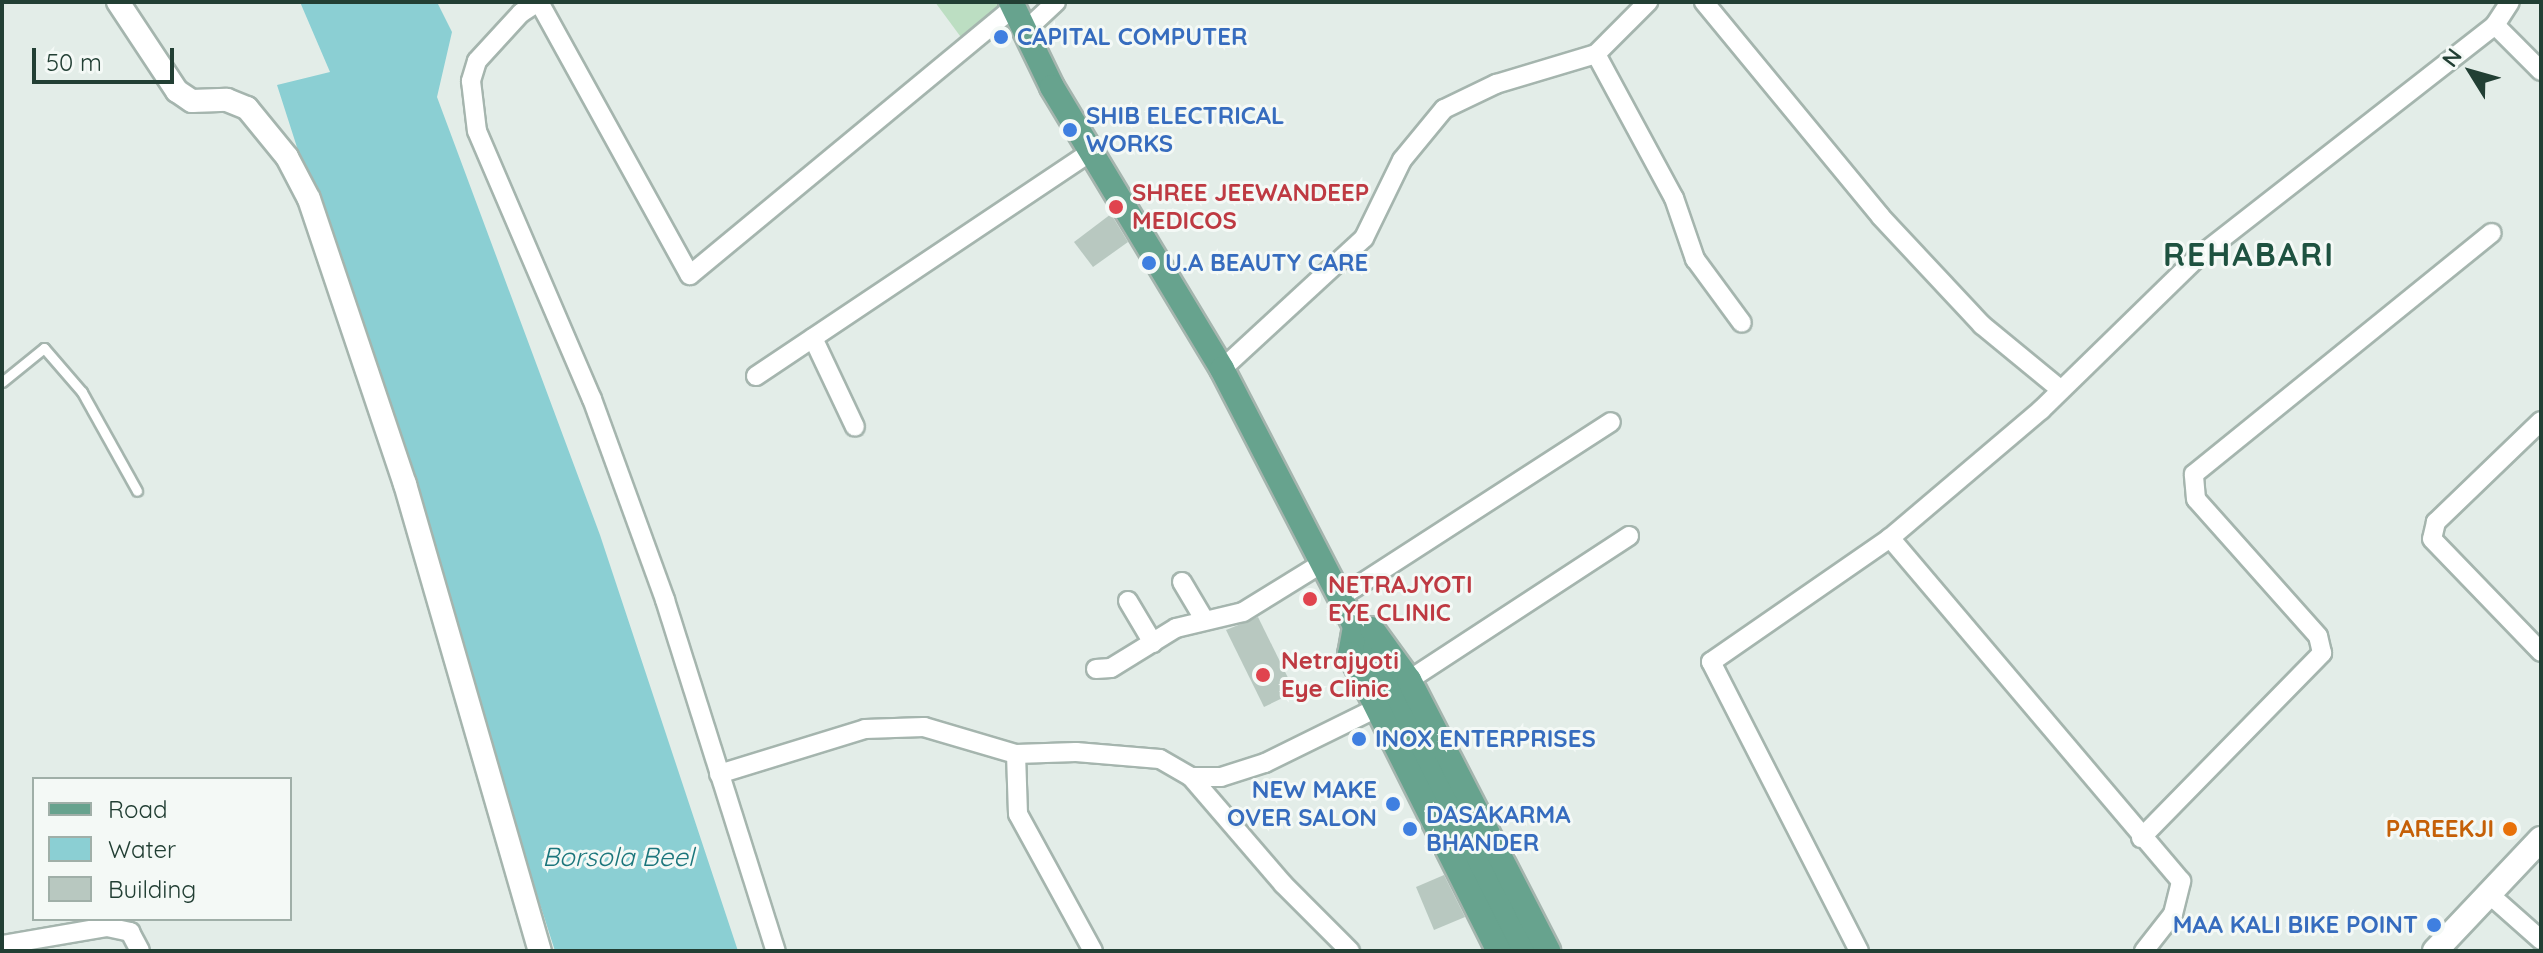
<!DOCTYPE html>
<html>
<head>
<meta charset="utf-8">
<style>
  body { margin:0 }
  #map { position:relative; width:2543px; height:953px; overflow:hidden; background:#e3ede8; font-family:Quicksand,sans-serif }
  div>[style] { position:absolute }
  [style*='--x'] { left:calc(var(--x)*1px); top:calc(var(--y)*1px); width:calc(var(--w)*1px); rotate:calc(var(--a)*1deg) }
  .green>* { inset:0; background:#bcdec2 }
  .water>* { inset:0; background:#8bcfd3 }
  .building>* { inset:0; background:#b8c8c0 }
  .roads { filter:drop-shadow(2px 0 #a5b5ae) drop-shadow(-2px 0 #a5b5ae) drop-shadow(0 2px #a5b5ae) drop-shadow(0 -2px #a5b5ae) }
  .service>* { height:9px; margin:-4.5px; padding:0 4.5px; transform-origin:4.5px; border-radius:4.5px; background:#fff }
  .minor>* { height:18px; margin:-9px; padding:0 9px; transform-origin:9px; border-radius:9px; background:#fff }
  .tertiary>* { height:22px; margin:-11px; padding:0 11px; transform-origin:11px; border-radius:11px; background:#fff }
  .secondary>* { height:24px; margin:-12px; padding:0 12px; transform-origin:12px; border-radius:12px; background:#fff }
  .primary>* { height:24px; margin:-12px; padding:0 12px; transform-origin:12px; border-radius:12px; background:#67a38e }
  .dots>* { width:22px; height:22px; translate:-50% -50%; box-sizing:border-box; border:4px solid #f4f9f6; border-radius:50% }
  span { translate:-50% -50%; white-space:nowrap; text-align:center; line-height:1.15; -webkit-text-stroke:6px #f4f9f6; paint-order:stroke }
  .shop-label { font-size:24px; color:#366cbe; font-weight:700 }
  .left { translate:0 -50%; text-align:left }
  .right { translate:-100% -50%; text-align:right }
  .health-label { font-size:24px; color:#be3a42; font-weight:700 }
  .food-label { font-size:24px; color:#c56008; font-weight:700 }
  .water-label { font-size:26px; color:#1b767c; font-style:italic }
  .district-label { font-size:32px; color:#1e5240; font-weight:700; letter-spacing:2px }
  .frame { position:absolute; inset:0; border:4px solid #223f34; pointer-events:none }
  .legend { position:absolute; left:32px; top:777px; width:260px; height:144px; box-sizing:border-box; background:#f4f9f6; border:2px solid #a0afa8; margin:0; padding:10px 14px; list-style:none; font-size:24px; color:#223f34 }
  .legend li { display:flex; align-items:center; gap:16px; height:40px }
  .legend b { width:40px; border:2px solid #a0afa8 }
  .north { position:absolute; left:2431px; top:32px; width:80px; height:80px; -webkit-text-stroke:6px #f4f9f6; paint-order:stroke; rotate:307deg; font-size:22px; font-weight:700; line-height:32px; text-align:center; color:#223f34 }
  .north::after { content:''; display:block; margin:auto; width:28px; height:36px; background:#223f34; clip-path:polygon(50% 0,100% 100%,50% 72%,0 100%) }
  .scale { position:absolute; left:32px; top:48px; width:142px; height:36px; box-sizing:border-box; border:4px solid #223f34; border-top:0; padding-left:10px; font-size:24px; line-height:28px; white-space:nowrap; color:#223f34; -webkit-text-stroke:6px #f4f9f6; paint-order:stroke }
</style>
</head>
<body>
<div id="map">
  <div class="green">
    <div style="clip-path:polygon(935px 2px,1005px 2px,963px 40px)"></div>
  </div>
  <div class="water">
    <div style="clip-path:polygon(300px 2px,437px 2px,452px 32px,437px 97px,600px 535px,738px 951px,555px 951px,277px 85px,330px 72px)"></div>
  </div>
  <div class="building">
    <div style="clip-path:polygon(1111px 214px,1128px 242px,1093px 267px,1074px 242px)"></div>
    <div style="clip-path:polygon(1258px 617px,1295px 692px,1264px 707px,1226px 630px)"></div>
    <div style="clip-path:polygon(1444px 875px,1465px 917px,1434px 930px,1416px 887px)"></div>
  </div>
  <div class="roads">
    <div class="service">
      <div style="--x:2;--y:382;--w:54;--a:-39"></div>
      <div style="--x:44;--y:348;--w:58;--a:49.2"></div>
      <div style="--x:82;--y:392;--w:113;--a:60.9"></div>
    </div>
    <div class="minor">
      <div style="--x:538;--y:2;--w:20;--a:147"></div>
      <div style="--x:521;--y:13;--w:65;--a:132.5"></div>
      <div style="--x:477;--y:61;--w:21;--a:107"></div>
      <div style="--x:471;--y:81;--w:50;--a:83.2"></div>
      <div style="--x:477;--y:131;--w:292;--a:66.8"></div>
      <div style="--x:592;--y:399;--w:214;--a:70"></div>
      <div style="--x:665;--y:600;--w:368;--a:72.5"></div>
      <div style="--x:539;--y:2;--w:312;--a:61.1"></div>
      <div style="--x:690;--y:275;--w:420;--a:-39.6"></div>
      <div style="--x:1704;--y:2;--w:278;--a:50.5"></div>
      <div style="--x:1881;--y:217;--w:148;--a:46.9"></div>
      <div style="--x:1982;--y:325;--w:102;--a:39.4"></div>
      <div style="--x:2495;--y:25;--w:65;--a:45"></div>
      <div style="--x:1026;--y:30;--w:41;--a:-43"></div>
      <div style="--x:1596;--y:54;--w:164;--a:61.6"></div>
      <div style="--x:1674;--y:198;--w:65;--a:71"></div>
      <div style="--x:1695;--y:259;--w:79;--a:53.7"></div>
      <div style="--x:813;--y:338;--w:98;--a:64.7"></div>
      <div style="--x:1222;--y:369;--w:193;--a:-42.7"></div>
      <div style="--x:1364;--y:238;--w:87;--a:-64"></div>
      <div style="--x:1402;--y:160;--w:66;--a:-50.5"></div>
      <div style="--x:1444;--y:109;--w:58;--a:-25.7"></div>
      <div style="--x:1496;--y:84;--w:104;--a:-16.7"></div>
      <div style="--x:1596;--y:54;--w:74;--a:-45"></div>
      <div style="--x:756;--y:376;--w:402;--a:-33.8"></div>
      <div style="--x:2541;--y:421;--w:146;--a:136.1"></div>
      <div style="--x:2436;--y:522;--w:17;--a:103"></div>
      <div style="--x:2432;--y:539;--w:157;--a:46"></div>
      <div style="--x:1182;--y:582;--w:43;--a:59.3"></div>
      <div style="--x:1342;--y:596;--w:320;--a:-32.9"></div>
      <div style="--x:1128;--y:601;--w:49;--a:59.2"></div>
      <div style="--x:1096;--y:669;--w:15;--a:-4"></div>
      <div style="--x:1111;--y:668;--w:76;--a:-31.6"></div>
      <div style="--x:1176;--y:628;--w:69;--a:-13.4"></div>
      <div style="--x:1243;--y:612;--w:95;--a:-31.7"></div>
      <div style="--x:1409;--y:680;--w:263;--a:-33.2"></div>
      <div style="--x:719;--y:774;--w:153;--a:-17.1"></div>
      <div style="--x:865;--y:729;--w:59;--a:-1.9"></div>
      <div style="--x:924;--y:727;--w:96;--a:16.4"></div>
      <div style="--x:1191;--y:777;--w:141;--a:49.3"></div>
      <div style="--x:1283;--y:884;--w:95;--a:45"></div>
      <div style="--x:2141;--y:838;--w:259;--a:-45.6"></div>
      <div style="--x:2322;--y:653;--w:17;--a:-103"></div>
      <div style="--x:2318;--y:636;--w:183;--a:-131.7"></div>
      <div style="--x:2196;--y:499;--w:25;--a:-95"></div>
      <div style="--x:2194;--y:474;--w:383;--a:-39"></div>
      <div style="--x:2489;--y:894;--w:69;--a:41.5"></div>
      <div style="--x:2;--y:945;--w:107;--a:-9.7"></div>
      <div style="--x:107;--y:927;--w:24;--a:12"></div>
      <div style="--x:130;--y:932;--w:21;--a:62"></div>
      <div style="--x:1093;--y:951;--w:156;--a:-118.7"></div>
      <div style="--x:1018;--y:814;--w:60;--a:-91.9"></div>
      <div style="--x:1016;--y:754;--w:60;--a:-1.9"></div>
      <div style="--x:1076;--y:752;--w:84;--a:4.8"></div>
      <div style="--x:1160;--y:759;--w:36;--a:30"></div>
      <div style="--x:1191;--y:777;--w:30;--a:0"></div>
      <div style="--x:1221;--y:777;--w:46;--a:-17.7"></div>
      <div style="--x:1265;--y:763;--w:127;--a:-26.2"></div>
      <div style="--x:1859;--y:951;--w:325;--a:-117.1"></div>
      <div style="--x:1711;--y:662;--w:218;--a:-34.7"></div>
      <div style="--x:2144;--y:951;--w:47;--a:-51.9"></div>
      <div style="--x:2173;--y:914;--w:34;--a:-76"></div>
      <div style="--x:2181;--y:881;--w:450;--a:-130.3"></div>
      <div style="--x:1890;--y:538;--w:198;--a:-40.3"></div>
      <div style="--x:2041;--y:410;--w:218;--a:-44.3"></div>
      <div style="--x:2197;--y:258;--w:378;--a:-38"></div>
      <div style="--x:2495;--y:25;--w:27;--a:-57"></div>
    </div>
    <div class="tertiary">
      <div style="--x:118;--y:2;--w:107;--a:56.5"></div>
      <div style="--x:177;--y:91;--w:18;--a:34"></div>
      <div style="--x:192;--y:101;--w:35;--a:-2"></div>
      <div style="--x:227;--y:100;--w:22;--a:22"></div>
      <div style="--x:247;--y:108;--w:63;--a:50.8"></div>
      <div style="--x:287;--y:157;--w:47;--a:62.4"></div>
      <div style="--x:309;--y:199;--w:301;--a:71.4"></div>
      <div style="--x:405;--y:484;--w:486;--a:73.9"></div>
    </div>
    <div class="secondary">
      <div style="--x:2435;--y:951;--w:154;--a:-46.6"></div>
    </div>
    <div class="primary">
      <div style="--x:1011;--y:2;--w:94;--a:64.2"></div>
      <div style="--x:1052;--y:87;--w:329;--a:58.9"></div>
      <div style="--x:1222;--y:369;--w:655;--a:62.65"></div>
      <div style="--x:1356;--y:621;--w:34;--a:100"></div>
      <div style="--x:1350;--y:654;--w:332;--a:63.4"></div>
      <div style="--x:1372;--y:629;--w:63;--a:54"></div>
      <div style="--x:1409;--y:680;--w:305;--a:62.8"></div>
    </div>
  </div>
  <div class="dots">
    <div style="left:1001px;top:37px;background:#3f7fe0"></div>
    <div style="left:1070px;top:130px;background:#3f7fe0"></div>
    <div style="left:1116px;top:207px;background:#e0444e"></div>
    <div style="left:1149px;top:263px;background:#3f7fe0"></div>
    <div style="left:1310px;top:599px;background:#e0444e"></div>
    <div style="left:1263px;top:675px;background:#e0444e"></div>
    <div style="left:1359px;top:739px;background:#3f7fe0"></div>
    <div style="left:1393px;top:804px;background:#3f7fe0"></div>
    <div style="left:1410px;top:829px;background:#3f7fe0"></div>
    <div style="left:2510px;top:829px;background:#e8710a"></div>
    <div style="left:2434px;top:925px;background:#3f7fe0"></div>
  </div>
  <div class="shop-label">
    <span class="left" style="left:1017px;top:37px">CAPITAL COMPUTER</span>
    <span class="left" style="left:1086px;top:130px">SHIB ELECTRICAL<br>WORKS</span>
    <span class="left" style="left:1165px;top:263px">U.A BEAUTY CARE</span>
    <span class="left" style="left:1375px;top:739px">INOX ENTERPRISES</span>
    <span class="right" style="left:1377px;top:804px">NEW MAKE<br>OVER SALON</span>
    <span class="left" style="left:1426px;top:829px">DASAKARMA<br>BHANDER</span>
    <span class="right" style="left:2418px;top:925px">MAA KALI BIKE POINT</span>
  </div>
  <div class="health-label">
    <span class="left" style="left:1132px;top:207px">SHREE JEEWANDEEP<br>MEDICOS</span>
    <span class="left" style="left:1328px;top:599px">NETRAJYOTI<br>EYE CLINIC</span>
    <span class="left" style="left:1281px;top:675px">Netrajyoti<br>Eye Clinic</span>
  </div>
  <div class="food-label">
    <span class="right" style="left:2494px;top:829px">PAREEKJI</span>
  </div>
  <div class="water-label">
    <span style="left:618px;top:857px">Borsola Beel</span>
  </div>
  <div class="district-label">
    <span style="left:2249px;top:254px">REHABARI</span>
  </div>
  <div class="frame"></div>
  <ul class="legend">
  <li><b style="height:10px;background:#67a38e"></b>Road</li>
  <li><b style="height:22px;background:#8bcfd3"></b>Water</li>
  <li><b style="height:22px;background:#b8c8c0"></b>Building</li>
  </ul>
  <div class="north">N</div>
  <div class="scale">50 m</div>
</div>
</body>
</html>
